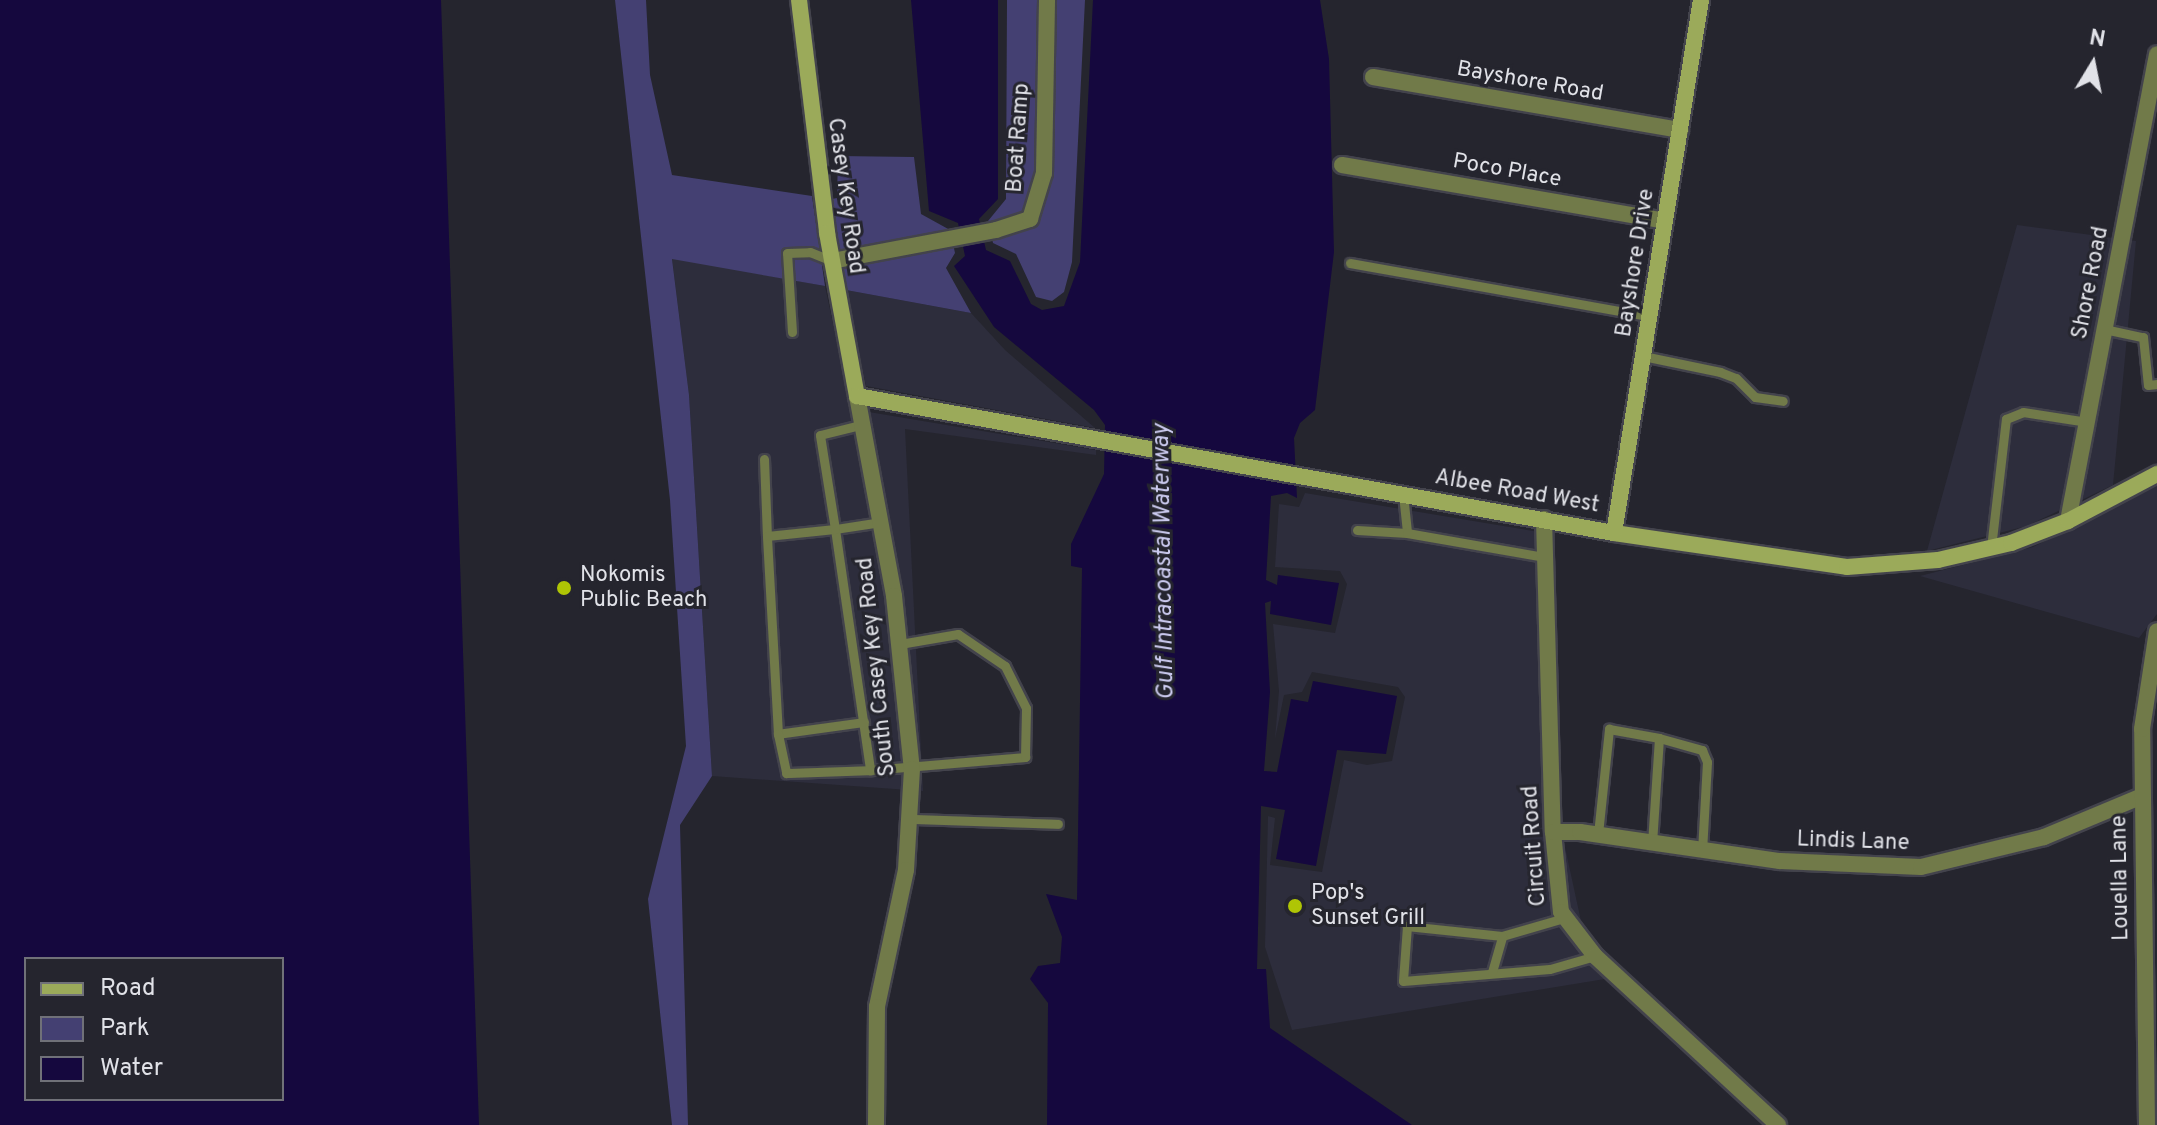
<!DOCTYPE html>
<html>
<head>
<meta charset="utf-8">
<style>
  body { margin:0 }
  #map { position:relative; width:2157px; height:1125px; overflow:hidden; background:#25252e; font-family:Overpass,sans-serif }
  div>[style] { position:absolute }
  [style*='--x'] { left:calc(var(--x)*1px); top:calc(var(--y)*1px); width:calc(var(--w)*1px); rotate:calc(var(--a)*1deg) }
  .built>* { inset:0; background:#2d2d3c }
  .green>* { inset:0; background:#444072 }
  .water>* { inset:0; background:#15083e }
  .roads { filter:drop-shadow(2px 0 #43434c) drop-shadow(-2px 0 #43434c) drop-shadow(0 2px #43434c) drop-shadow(0 -2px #43434c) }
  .lane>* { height:9px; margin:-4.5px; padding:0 4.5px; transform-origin:4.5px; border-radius:4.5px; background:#717a49 }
  .street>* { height:16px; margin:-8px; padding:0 8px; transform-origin:8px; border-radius:8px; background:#717a49 }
  .secondary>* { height:16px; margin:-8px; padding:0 8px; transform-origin:8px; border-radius:8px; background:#9baa5a }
  .dots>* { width:22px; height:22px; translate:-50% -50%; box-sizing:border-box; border:4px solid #25252e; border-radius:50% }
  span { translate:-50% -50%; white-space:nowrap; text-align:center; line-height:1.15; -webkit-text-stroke:6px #25252e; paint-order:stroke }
  .street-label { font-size:22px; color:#e1e2e8 }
  .poi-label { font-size:22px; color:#e1e2e8 }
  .left { translate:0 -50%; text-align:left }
  .water-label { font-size:24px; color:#cccbf0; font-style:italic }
  .legend { position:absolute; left:24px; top:957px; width:260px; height:144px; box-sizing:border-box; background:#25252e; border:2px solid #707178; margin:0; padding:10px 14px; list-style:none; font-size:24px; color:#e1e2e8 }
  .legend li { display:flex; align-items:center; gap:16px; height:40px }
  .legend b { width:40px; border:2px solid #707178 }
  .north { position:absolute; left:2053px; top:24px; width:80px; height:80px; -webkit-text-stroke:6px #25252e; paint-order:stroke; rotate:10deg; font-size:22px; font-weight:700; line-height:32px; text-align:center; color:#e1e2e8 }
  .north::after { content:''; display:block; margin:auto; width:28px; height:36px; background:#e1e2e8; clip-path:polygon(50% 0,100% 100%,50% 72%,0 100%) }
</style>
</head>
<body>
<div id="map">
  <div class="built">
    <div style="clip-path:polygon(2017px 225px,2136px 241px,2113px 485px,2027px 526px,1927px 551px)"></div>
    <div style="clip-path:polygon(672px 258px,825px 286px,851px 409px,1096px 450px,1096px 455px,905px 429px,923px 791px,712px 776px,689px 395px)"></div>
    <div style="clip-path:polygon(846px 290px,971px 313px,1005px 350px,1095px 428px,866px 386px)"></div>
    <div style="clip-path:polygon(2157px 486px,2157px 614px,2139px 638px,1920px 576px,2033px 547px)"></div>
    <div style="clip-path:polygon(1305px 493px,1545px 533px,1558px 815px,1581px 921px,1617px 977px,1292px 1030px,1265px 947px,1268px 816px,1275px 818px,1270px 865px,1322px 872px,1344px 760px,1367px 765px,1392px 761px,1405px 697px,1398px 687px,1312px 672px,1302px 692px,1284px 695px,1275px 739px,1279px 691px,1273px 624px,1335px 633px,1347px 584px,1340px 571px,1275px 567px,1279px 504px,1299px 507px)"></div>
  </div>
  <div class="green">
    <div style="clip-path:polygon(615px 0,646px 0,650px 75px,672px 175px,812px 196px,825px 286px,672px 259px,689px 395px,712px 776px,680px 825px,688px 1125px,672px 1125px,648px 899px,686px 746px,670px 500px)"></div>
    <div style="clip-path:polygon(1007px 0,1085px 0,1072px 262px,1064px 292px,1052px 301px,1036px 297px,1016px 254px,993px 243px,988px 221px,1006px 199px)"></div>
    <div style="clip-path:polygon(838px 156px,914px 157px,921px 214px,950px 230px,955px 253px,946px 268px,971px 313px,846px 290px,832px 199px,837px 198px)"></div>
  </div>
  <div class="water">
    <div style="clip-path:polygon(evenodd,0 0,441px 0,479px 1125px,0 1125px,0 0,282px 959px,282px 1099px,26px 1099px,26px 959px,282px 959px)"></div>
    <div style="clip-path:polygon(911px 0,998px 0,998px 199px,979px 219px,986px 250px,1010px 261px,1031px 304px,1042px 310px,1064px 306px,1080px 262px,1093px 0,1320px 0,1329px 59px,1334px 252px,1315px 410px,1300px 423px,1294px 438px,1297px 498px,1287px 493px,1271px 496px,1266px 580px,1277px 585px,1278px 575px,1339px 583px,1331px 625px,1270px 614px,1271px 601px,1265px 603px,1270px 692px,1264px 771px,1277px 772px,1291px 699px,1308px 702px,1313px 681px,1397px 696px,1386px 754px,1337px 750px,1316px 866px,1276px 859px,1285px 810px,1261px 806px,1257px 969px,1266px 969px,1270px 1028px,1412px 1125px,1047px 1125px,1048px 1003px,1030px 979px,1038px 966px,1060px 963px,1062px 937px,1046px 894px,1077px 900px,1082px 568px,1071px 566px,1071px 544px,1104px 474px,1105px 425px,1094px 410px,994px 327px,954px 266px,965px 256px,958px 223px,929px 211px)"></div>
  </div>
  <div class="roads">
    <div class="lane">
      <div style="--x:1350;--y:263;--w:304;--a:10.1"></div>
      <div style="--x:2104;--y:329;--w:40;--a:12"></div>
      <div style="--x:2143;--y:337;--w:48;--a:84.1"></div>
      <div style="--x:2148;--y:385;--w:9;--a:-6"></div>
      <div style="--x:792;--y:332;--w:79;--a:-93.6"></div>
      <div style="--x:787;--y:253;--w:23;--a:-2"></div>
      <div style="--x:810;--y:252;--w:24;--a:22"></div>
      <div style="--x:1643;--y:356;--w:79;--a:11.7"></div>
      <div style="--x:1720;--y:372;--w:17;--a:21"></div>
      <div style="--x:1736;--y:378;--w:27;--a:45"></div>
      <div style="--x:1755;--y:397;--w:28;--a:8"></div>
      <div style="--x:764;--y:459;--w:77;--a:87.8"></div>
      <div style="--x:1403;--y:494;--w:39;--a:84"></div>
      <div style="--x:881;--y:522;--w:47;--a:171.3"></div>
      <div style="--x:835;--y:529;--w:244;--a:81.7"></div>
      <div style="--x:870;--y:770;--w:156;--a:-4.8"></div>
      <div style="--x:1025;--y:757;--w:49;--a:-88.8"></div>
      <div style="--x:1026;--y:708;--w:47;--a:-116.6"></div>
      <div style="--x:1005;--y:666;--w:57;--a:-145.8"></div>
      <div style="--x:958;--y:634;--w:59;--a:170.2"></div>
      <div style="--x:1357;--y:530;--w:50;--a:3.4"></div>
      <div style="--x:1407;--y:533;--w:140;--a:9.9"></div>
      <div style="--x:1991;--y:548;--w:130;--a:-83.4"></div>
      <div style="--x:2006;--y:419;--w:18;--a:-22"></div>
      <div style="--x:2023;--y:412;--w:65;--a:8.9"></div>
      <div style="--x:864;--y:722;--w:87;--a:172.1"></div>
      <div style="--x:778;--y:734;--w:198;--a:-93.2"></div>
      <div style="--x:767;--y:536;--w:68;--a:-5.9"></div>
      <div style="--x:835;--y:529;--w:95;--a:-99.1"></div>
      <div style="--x:820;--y:435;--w:45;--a:-14"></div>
      <div style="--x:778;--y:734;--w:40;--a:78"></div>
      <div style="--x:786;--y:773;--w:84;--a:-2"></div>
      <div style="--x:1659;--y:738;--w:45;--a:15.6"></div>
      <div style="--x:1702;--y:750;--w:13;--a:67"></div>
      <div style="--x:1707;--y:762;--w:90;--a:93.2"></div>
      <div style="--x:911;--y:819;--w:147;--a:1.9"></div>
      <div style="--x:1598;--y:834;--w:106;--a:-84"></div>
      <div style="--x:1609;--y:729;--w:51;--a:10.2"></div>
      <div style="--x:1659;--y:738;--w:105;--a:93.8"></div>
      <div style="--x:1564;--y:918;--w:65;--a:163.8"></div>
      <div style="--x:1502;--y:936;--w:96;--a:-174"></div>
      <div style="--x:1407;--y:926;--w:55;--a:94.2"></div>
      <div style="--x:1403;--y:981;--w:147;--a:-4.7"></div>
      <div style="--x:1550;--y:969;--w:47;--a:-16.1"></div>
      <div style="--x:1492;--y:972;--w:37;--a:-74"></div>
    </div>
    <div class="street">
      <div style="--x:1373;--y:77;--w:312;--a:9.8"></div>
      <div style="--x:1342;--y:165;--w:328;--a:9.8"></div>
      <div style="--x:832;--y:261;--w:167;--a:-10.7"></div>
      <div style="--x:996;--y:230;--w:36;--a:-18"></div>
      <div style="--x:1030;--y:219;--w:48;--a:-73.1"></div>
      <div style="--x:1044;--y:173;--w:173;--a:-89"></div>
      <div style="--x:857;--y:396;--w:203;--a:79.5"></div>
      <div style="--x:894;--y:596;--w:174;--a:84.1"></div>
      <div style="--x:912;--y:769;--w:101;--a:93.4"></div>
      <div style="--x:906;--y:870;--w:140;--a:102"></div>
      <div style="--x:877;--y:1007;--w:118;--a:90.5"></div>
      <div style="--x:1544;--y:519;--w:313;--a:88.4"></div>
      <div style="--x:1553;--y:832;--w:80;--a:84.3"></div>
      <div style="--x:1561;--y:912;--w:56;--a:52.3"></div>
      <div style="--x:1595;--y:956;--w:249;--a:42.7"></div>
      <div style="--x:2068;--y:521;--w:475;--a:-79.2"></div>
      <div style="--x:1553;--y:832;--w:27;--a:0"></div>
      <div style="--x:1580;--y:832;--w:202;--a:8.3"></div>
      <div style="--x:1780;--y:861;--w:141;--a:2.4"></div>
      <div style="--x:1921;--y:867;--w:127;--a:-13.7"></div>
      <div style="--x:2044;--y:837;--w:106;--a:-22.7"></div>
      <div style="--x:2147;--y:1125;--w:396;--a:-90.7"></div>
      <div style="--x:2142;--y:729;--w:99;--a:-81.3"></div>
    </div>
    <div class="secondary">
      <div style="--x:799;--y:0;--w:235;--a:83.1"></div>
      <div style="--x:827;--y:233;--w:166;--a:79.6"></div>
      <div style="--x:857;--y:396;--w:769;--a:10.26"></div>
      <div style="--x:1614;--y:533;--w:235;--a:8.3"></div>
      <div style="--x:1847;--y:567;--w:91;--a:-4.4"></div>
      <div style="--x:1938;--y:560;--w:75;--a:-13.1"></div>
      <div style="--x:2011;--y:543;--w:61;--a:-21.1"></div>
      <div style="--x:2068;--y:521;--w:101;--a:-27.8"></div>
      <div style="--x:1614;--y:533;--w:540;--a:-80.73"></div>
    </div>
  </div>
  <div class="dots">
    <div style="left:564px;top:588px;background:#afc505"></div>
    <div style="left:1295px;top:906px;background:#afc505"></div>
  </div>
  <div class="street-label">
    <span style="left:1530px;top:82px;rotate:10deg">Bayshore Road</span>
    <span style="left:1019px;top:138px;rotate:-86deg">Boat Ramp</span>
    <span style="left:1507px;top:171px;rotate:10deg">Poco Place</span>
    <span style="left:845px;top:196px;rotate:82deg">Casey Key Road</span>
    <span style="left:1636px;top:263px;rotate:-81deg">Bayshore Drive</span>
    <span style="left:2091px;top:283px;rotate:-79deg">Shore Road</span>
    <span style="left:1517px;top:492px;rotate:10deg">Albee Road West</span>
    <span style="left:877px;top:667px;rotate:-96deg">South Casey Key Road</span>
    <span style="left:1853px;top:842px;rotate:2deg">Lindis Lane</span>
    <span style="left:1535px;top:846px;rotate:-94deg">Circuit Road</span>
    <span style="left:2121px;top:878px;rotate:-91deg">Louella Lane</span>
  </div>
  <div class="poi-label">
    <span class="left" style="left:580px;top:588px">Nokomis<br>Public Beach</span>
    <span class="left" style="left:1311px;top:906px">Pop's<br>Sunset Grill</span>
  </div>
  <div class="water-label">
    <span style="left:1165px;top:562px;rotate:-91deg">Gulf Intracoastal Waterway</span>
  </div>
  <ul class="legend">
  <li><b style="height:10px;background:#9baa5a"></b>Road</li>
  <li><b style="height:22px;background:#444072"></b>Park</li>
  <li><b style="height:22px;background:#15083e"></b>Water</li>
  </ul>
  <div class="north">N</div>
</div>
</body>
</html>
